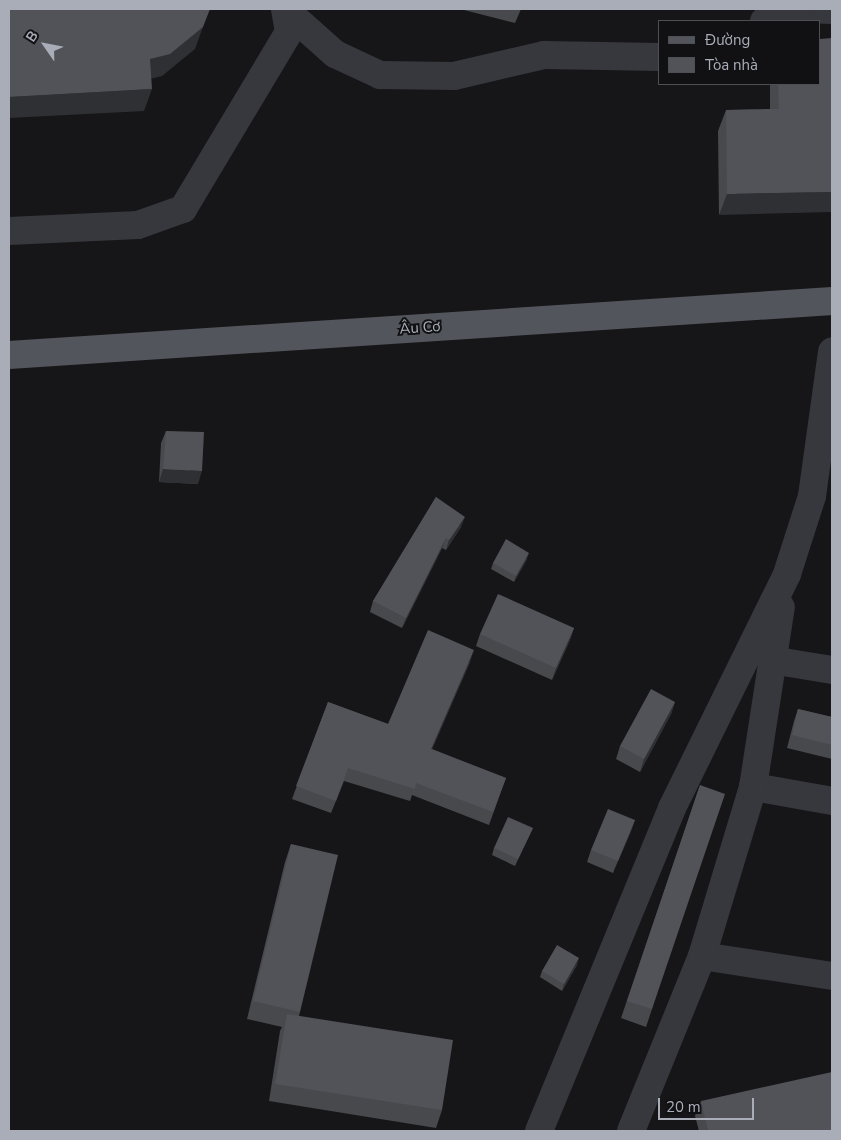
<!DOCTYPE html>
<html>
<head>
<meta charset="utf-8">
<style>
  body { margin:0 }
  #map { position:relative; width:841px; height:1140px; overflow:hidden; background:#161618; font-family:"Nunito Sans",sans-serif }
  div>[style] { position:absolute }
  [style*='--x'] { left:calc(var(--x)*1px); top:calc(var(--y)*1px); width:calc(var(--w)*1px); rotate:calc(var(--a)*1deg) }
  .minor>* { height:28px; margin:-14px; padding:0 14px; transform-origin:14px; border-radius:14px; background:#37383d }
  .major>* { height:28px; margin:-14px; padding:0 14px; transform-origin:14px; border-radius:14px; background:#53555c }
  .wall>* { inset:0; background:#47494d }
  .shaded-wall>* { inset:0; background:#2f3033 }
  .building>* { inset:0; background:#525359 }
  span { translate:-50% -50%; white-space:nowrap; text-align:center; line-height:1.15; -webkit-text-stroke:4px #111113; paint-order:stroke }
  .street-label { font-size:15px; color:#a8adb8 }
  .frame { position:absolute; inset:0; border:10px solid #a8adb8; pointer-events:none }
  .legend { position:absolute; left:658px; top:20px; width:162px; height:65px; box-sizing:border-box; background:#111113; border:1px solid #4d4f55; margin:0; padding:6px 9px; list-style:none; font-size:15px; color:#a8adb8 }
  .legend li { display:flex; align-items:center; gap:10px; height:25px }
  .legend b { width:25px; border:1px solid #4d4f55 }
  .north { position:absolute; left:20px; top:20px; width:50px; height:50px; -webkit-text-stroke:4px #111113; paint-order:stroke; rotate:303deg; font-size:14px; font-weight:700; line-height:20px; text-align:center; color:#a8adb8 }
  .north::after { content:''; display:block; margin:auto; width:18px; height:22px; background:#a8adb8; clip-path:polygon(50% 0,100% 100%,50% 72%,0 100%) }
  .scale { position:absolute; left:658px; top:1098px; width:96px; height:22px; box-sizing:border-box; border:2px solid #a8adb8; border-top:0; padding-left:6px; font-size:15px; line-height:18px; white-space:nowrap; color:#a8adb8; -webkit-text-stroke:4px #111113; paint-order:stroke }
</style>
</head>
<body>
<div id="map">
  <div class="minor">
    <div style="--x:805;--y:9;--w:27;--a:2"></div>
    <div style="--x:289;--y:13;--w:62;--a:41.7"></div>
    <div style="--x:335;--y:54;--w:50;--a:25"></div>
    <div style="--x:380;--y:75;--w:74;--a:0.8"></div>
    <div style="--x:454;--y:76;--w:92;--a:-13.1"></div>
    <div style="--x:544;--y:55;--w:116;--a:1"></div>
    <div style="--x:764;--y:21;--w:38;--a:-18"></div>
    <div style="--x:9;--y:231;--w:129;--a:-2.7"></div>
    <div style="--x:138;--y:225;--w:48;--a:-19.6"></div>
    <div style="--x:183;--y:209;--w:206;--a:-59.1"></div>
    <div style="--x:289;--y:32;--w:23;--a:-100"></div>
    <div style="--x:771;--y:660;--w:62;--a:9.3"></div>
    <div style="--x:753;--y:787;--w:80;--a:10"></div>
    <div style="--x:702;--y:956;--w:132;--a:8.7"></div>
    <div style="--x:539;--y:1131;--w:349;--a:-67.6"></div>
    <div style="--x:672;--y:808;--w:261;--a:-63.8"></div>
    <div style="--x:787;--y:574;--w:82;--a:-72.2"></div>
    <div style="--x:812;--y:496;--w:146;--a:-82.1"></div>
    <div style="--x:631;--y:1131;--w:189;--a:-67.9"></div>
    <div style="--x:702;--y:956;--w:177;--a:-73.2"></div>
    <div style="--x:753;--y:787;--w:182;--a:-81.2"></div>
  </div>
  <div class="major">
    <div style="--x:9;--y:355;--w:825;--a:-3.75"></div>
  </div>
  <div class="wall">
    <div style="clip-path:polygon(460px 9px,521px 9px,515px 23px)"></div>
    <div style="clip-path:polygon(770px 84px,820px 84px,719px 215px,718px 131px,726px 110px,770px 109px)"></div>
    <div style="clip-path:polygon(166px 431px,198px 484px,159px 482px,161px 443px)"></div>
    <div style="clip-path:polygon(436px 497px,461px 527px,446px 550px,442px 548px,402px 628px,370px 612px,373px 601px)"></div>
    <div style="clip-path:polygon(527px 559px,514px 582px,491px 569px,493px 563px)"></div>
    <div style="clip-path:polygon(574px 628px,570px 640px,552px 680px,476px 646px,480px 634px)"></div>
    <div style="clip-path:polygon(470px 662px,432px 749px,506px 778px,489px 825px,412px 795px,410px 801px,344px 781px,331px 813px,292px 799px,328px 702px,388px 724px)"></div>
    <div style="clip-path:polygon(675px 702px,671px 714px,640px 772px,616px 759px,620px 746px)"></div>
    <div style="clip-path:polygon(798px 709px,832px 717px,832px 759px,787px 748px,794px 721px)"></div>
    <div style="clip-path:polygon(700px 785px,652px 1009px,646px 1027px,621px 1018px)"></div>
    <div style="clip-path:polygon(635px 820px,613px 873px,587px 862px,591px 850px)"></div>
    <div style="clip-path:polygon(533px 828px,515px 866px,492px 855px,494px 848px)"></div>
    <div style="clip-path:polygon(291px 844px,300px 1012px,299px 1016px,442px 1110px,436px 1128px,269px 1101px,280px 1031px,282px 1027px,247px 1019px,285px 862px)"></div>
    <div style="clip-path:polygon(577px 965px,562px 991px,540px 977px,542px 971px)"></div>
    <div style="clip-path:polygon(701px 1101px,832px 1131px,699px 1131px,695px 1116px)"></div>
  </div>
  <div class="shaded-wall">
    <div style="clip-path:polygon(203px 27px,195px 49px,162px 76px,142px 81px,150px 59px)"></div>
    <div style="clip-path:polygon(152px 89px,144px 111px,9px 118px,9px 97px)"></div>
    <div style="clip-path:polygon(832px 192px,832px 212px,719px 215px,727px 194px)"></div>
    <div style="clip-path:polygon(163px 469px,202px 471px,198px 484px,159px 482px)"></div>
    <div style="clip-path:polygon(465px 517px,461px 527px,446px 550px,449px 540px)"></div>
    <div style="clip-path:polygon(446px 538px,442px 548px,402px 628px,406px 618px)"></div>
    <div style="clip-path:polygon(529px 553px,527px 559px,514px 582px,516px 576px)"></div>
    <div style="clip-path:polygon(574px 628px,570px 640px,552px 680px,556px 668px)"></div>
    <div style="clip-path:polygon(474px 650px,470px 662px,427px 761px,431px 749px)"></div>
    <div style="clip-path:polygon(675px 702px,671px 714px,640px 772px,644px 759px)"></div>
    <div style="clip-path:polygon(635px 820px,631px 832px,613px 873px,618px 861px)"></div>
    <div style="clip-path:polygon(579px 958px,577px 965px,562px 991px,564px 984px)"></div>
  </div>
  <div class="building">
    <div style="clip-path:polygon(9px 9px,210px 9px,203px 27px,170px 54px,150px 59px,152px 89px,9px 97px)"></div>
    <div style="clip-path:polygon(832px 38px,832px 192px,727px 194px,726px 110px,779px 109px,778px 84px,820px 84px,820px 39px)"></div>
    <div style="clip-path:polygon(166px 431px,204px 432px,202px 471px,163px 469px)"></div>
    <div style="clip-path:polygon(436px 497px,465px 517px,449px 540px,446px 538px,406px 618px,373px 601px)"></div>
    <div style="clip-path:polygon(506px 539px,529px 553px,516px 576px,493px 563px)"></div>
    <div style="clip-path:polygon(498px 594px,574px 628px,556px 668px,480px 634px)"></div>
    <div style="clip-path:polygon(428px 630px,474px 650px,431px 749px,506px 778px,493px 812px,416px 783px,415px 789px,348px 768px,336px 801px,296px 786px,328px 702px,388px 724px)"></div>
    <div style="clip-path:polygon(651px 689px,675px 702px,644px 759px,620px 746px)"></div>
    <div style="clip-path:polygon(798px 709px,832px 717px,832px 745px,792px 735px)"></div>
    <div style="clip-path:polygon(700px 785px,725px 794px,652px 1009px,627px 1001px)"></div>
    <div style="clip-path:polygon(608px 809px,635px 820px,618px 861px,591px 850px)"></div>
    <div style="clip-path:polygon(508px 817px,533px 828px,518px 859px,494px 848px)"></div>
    <div style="clip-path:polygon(291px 844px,338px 855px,300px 1012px,253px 1001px)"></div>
    <div style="clip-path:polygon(557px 945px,579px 958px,564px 984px,542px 971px)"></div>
    <div style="clip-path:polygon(287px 1014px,453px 1040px,442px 1110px,275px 1084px)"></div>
    <div style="clip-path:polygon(832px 1072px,832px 1131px,708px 1131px,701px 1101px)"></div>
  </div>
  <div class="street-label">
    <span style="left:420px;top:328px;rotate:-4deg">Âu Cơ</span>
  </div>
  <div class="frame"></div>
  <ul class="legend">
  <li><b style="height:6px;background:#53555c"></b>Đường</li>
  <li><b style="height:14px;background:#525359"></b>Tòa nhà</li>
  </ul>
  <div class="north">B</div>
  <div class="scale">20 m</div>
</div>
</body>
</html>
